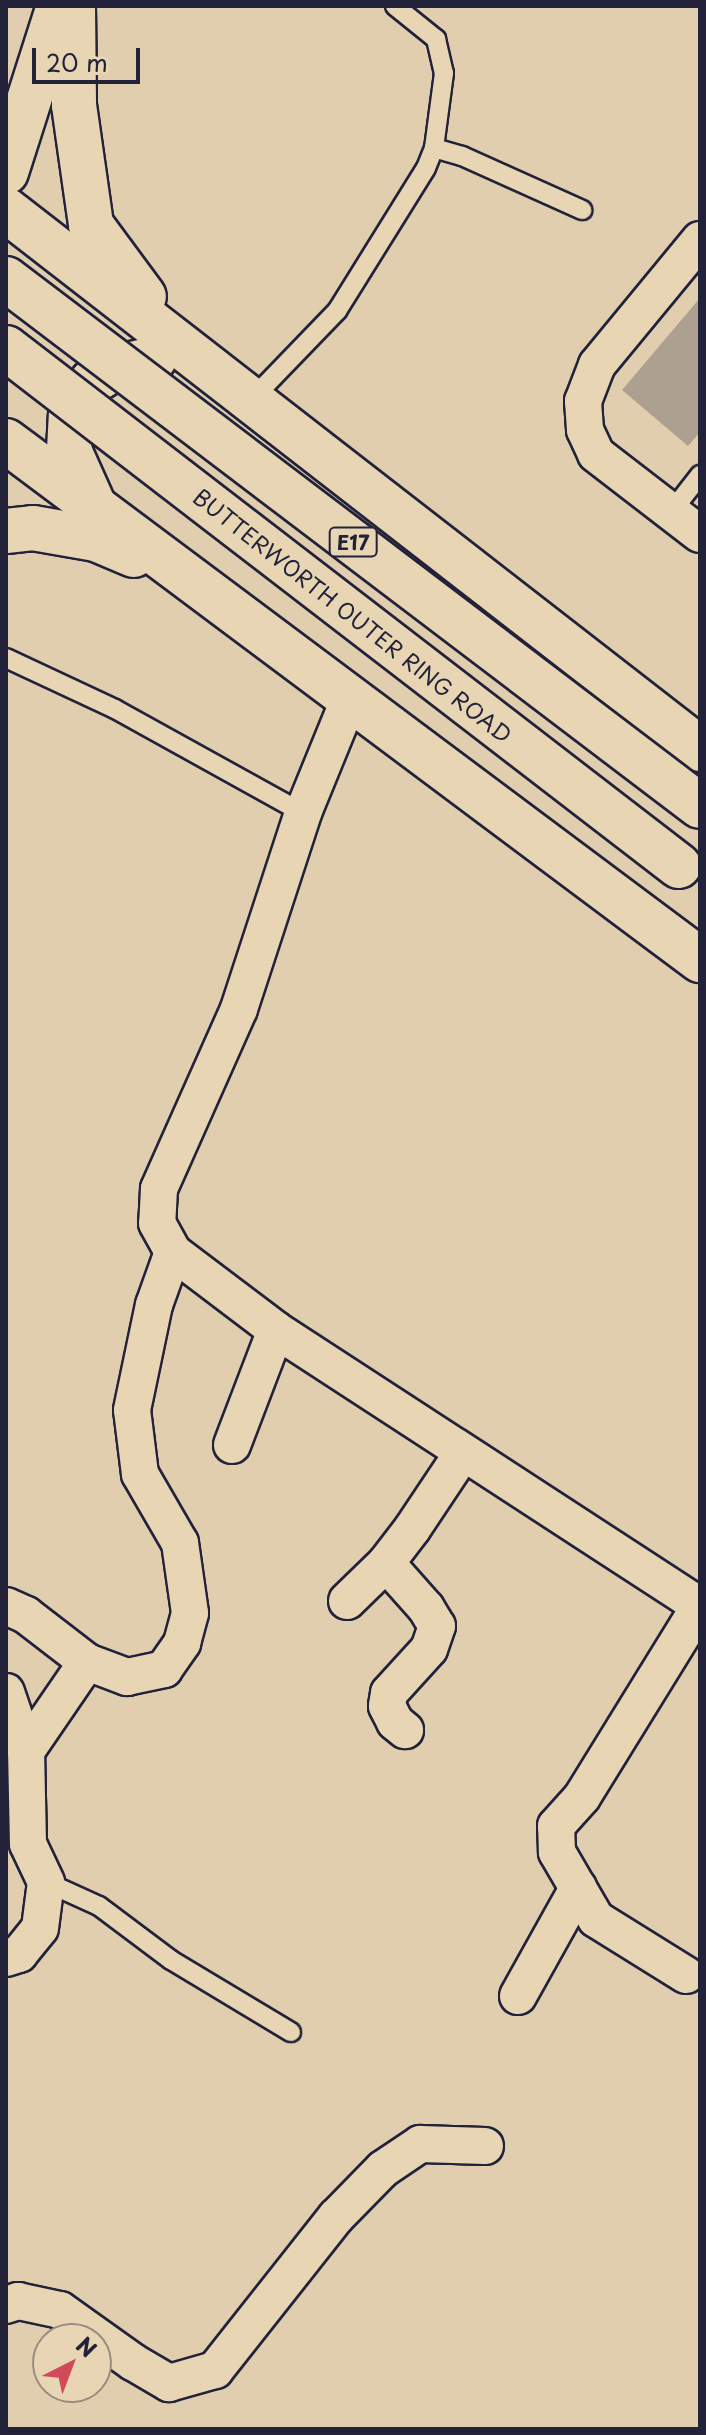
<!DOCTYPE html>
<html>
<head>
<meta charset="utf-8">
<style>
  body { margin:0 }
  #map { position:relative; width:706px; height:2435px; overflow:hidden; background:#e0ceae; font-family:"Playpen Sans",sans-serif }
  div>[style] { position:absolute }
  [style*='--x'] { left:calc(var(--x)*1px); top:calc(var(--y)*1px); width:calc(var(--w)*1px); rotate:calc(var(--a)*1deg) }
  .building>* { inset:0; background:#aea090 }
  .roads { filter:drop-shadow(2px 0 #22223b) drop-shadow(-2px 0 #22223b) drop-shadow(0 2px #22223b) drop-shadow(0 -2px #22223b) }
  .service>* { height:18px; margin:-9px; padding:0 9px; transform-origin:9px; border-radius:9px; background:#e8d5b3 }
  .minor>* { height:36px; margin:-18px; padding:0 18px; transform-origin:18px; border-radius:18px; background:#e8d5b3 }
  .secondary>* { height:44px; margin:-22px; padding:0 22px; transform-origin:22px; border-radius:22px; background:#e8d5b3 }
  .motorway>* { height:44px; margin:-22px; padding:0 22px; transform-origin:22px; border-radius:22px; background:#e8d5b3 }
  .bridges { filter:drop-shadow(2px 0 #22223b) drop-shadow(-2px 0 #22223b) drop-shadow(0 2px #22223b) drop-shadow(0 -2px #22223b) }
  .motorway-bridge>* { height:44px; margin:-22px; padding:0 22px; transform-origin:22px; border-radius:22px; background:#e8d5b3 }
  span { translate:-50% -50%; white-space:nowrap; text-align:center; line-height:1.15; -webkit-text-stroke:6px #e8d5b3; paint-order:stroke }
  .shield-label span { padding:2px 6px; background:#e8d5b3; border:2px solid; border-radius:6px; -webkit-text-stroke-width:0 }
  .shield-label { font-size:20px; color:#22223b; font-weight:700 }
  .street-label { font-size:22px; color:#22223b }
  .frame { position:absolute; inset:0; border:8px solid #22223b; pointer-events:none }
  .north { position:absolute; left:32px; top:2323px; width:80px; height:80px; box-sizing:border-box; background:#e8d5b3; border:2px solid #998d83; border-radius:50%; rotate:42deg; font-size:22px; font-weight:700; line-height:32px; text-align:center; color:#22223b }
  .north::after { content:''; display:block; margin:auto; width:28px; height:36px; background:#d1495b; clip-path:polygon(50% 0,100% 100%,50% 72%,0 100%) }
  .scale { position:absolute; left:32px; top:48px; width:108px; height:36px; box-sizing:border-box; border:4px solid #22223b; border-top:0; padding-left:10px; font-size:24px; line-height:28px; white-space:nowrap; color:#22223b; -webkit-text-stroke:6px #e8d5b3; paint-order:stroke }
</style>
</head>
<body>
<div id="map">
  <div class="building">
    <div style="clip-path:polygon(700px 298px,700px 432px,688px 446px,622px 390px)"></div>
  </div>
  <div class="roads">
    <div class="service">
      <div style="--x:395;--y:6;--w:53;--a:38.8"></div>
      <div style="--x:436;--y:39;--w:35;--a:77"></div>
      <div style="--x:444;--y:73;--w:76;--a:97.6"></div>
      <div style="--x:251;--y:400;--w:124;--a:-46"></div>
      <div style="--x:337;--y:311;--w:168;--a:-58.1"></div>
      <div style="--x:426;--y:168;--w:22;--a:-68"></div>
      <div style="--x:434;--y:148;--w:29;--a:16"></div>
      <div style="--x:462;--y:156;--w:132;--a:24.2"></div>
      <div style="--x:672;--y:511;--w:46;--a:-52.1"></div>
      <div style="--x:6;--y:658;--w:120;--a:25.1"></div>
      <div style="--x:115;--y:709;--w:215;--a:29"></div>
      <div style="--x:46;--y:1882;--w:58;--a:24.4"></div>
      <div style="--x:99;--y:1906;--w:90;--a:36.9"></div>
      <div style="--x:171;--y:1960;--w:140;--a:31"></div>
    </div>
    <div class="minor">
      <div style="--x:700;--y:240;--w:162;--a:129.5"></div>
      <div style="--x:597;--y:365;--w:39;--a:111"></div>
      <div style="--x:583;--y:401;--w:29;--a:86"></div>
      <div style="--x:585;--y:430;--w:26;--a:65"></div>
      <div style="--x:596;--y:454;--w:131;--a:37.6"></div>
      <div style="--x:349;--y:700;--w:122;--a:112.2"></div>
      <div style="--x:303;--y:813;--w:206;--a:108.1"></div>
      <div style="--x:239;--y:1009;--w:197;--a:114"></div>
      <div style="--x:159;--y:1189;--w:34;--a:93"></div>
      <div style="--x:157;--y:1223;--w:33;--a:61"></div>
      <div style="--x:173;--y:1252;--w:129;--a:37.1"></div>
      <div style="--x:276;--y:1330;--w:506;--a:33.06"></div>
      <div style="--x:232;--y:1445;--w:123;--a:-69.1"></div>
      <div style="--x:386;--y:1563;--w:60;--a:48.4"></div>
      <div style="--x:426;--y:1608;--w:21;--a:59"></div>
      <div style="--x:437;--y:1626;--w:24;--a:109"></div>
      <div style="--x:429;--y:1649;--w:59;--a:132.3"></div>
      <div style="--x:389;--y:1693;--w:13;--a:99"></div>
      <div style="--x:387;--y:1706;--w:18;--a:63"></div>
      <div style="--x:395;--y:1722;--w:13;--a:39"></div>
      <div style="--x:347;--y:1601;--w:54;--a:-44.3"></div>
      <div style="--x:386;--y:1563;--w:43;--a:-52.6"></div>
      <div style="--x:412;--y:1529;--w:90;--a:-56.3"></div>
      <div style="--x:6;--y:1606;--w:22;--a:24"></div>
      <div style="--x:26;--y:1615;--w:77;--a:37.6"></div>
      <div style="--x:87;--y:1662;--w:43;--a:20.6"></div>
      <div style="--x:127;--y:1677;--w:38;--a:-12"></div>
      <div style="--x:164;--y:1669;--w:32;--a:-55"></div>
      <div style="--x:182;--y:1643;--w:31;--a:-75"></div>
      <div style="--x:190;--y:1613;--w:71;--a:-98.1"></div>
      <div style="--x:180;--y:1543;--w:80;--a:-120.1"></div>
      <div style="--x:140;--y:1474;--w:64;--a:-97.1"></div>
      <div style="--x:132;--y:1410;--w:107;--a:-78.2"></div>
      <div style="--x:154;--y:1305;--w:56;--a:-70.3"></div>
      <div style="--x:6;--y:1692;--w:62;--a:71.3"></div>
      <div style="--x:6;--y:1958;--w:14;--a:-17"></div>
      <div style="--x:19;--y:1954;--w:33;--a:-51"></div>
      <div style="--x:40;--y:1928;--w:46;--a:-82.6"></div>
      <div style="--x:46;--y:1882;--w:42;--a:-115.3"></div>
      <div style="--x:28;--y:1844;--w:93;--a:-91.2"></div>
      <div style="--x:26;--y:1751;--w:108;--a:-55.6"></div>
      <div style="--x:686;--y:1975;--w:106;--a:-148.1"></div>
      <div style="--x:596;--y:1919;--w:78;--a:-120.2"></div>
      <div style="--x:557;--y:1852;--w:26;--a:-92"></div>
      <div style="--x:556;--y:1826;--w:39;--a:-48"></div>
      <div style="--x:582;--y:1797;--w:225;--a:-58.3"></div>
      <div style="--x:518;--y:1996;--w:124;--a:-60.9"></div>
      <div style="--x:6;--y:2305;--w:13;--a:-18"></div>
      <div style="--x:18;--y:2301;--w:43;--a:12.1"></div>
      <div style="--x:60;--y:2310;--w:90;--a:35.5"></div>
      <div style="--x:133;--y:2362;--w:42;--a:30.3"></div>
      <div style="--x:169;--y:2383;--w:48;--a:-15.8"></div>
      <div style="--x:215;--y:2370;--w:195;--a:-51.7"></div>
      <div style="--x:336;--y:2217;--w:67;--a:-45.6"></div>
      <div style="--x:383;--y:2169;--w:45;--a:-34"></div>
      <div style="--x:420;--y:2144;--w:65;--a:1.8"></div>
    </div>
    <div class="secondary">
      <div style="--x:6;--y:172;--w:174;--a:-72.3"></div>
    </div>
    <div class="motorway">
      <div style="--x:73;--y:6;--w:99;--a:89.4"></div>
      <div style="--x:74;--y:105;--w:121;--a:81.9"></div>
      <div style="--x:91;--y:225;--w:89;--a:53.6"></div>
      <div style="--x:6;--y:210;--w:879;--a:37.83"></div>
      <div style="--x:6;--y:441;--w:867;--a:36.79"></div>
      <div style="--x:94;--y:506;--w:61;--a:-114.1"></div>
      <div style="--x:69;--y:450;--w:36;--a:-87"></div>
      <div style="--x:71;--y:414;--w:38;--a:-57"></div>
      <div style="--x:92;--y:382;--w:26;--a:-32"></div>
      <div style="--x:114;--y:368;--w:41;--a:-12.7"></div>
      <div style="--x:6;--y:531;--w:27;--a:-6"></div>
      <div style="--x:33;--y:528;--w:64;--a:9.9"></div>
      <div style="--x:96;--y:539;--w:41;--a:22.8"></div>
    </div>
  </div>
  <div class="bridges">
    <div class="motorway-bridge">
      <div style="--x:6;--y:279;--w:871;--a:37.21"></div>
      <div style="--x:6;--y:348;--w:849;--a:37.59"></div>
    </div>
  </div>
  <div class="shield-label">
    <span style="left:353px;top:542px">E17</span>
  </div>
  <div class="street-label">
    <span style="left:353px;top:615px;rotate:38deg">BUTTERWORTH OUTER RING ROAD</span>
  </div>
  <div class="frame"></div>
  <div class="north">N</div>
  <div class="scale">20 m</div>
</div>
</body>
</html>
